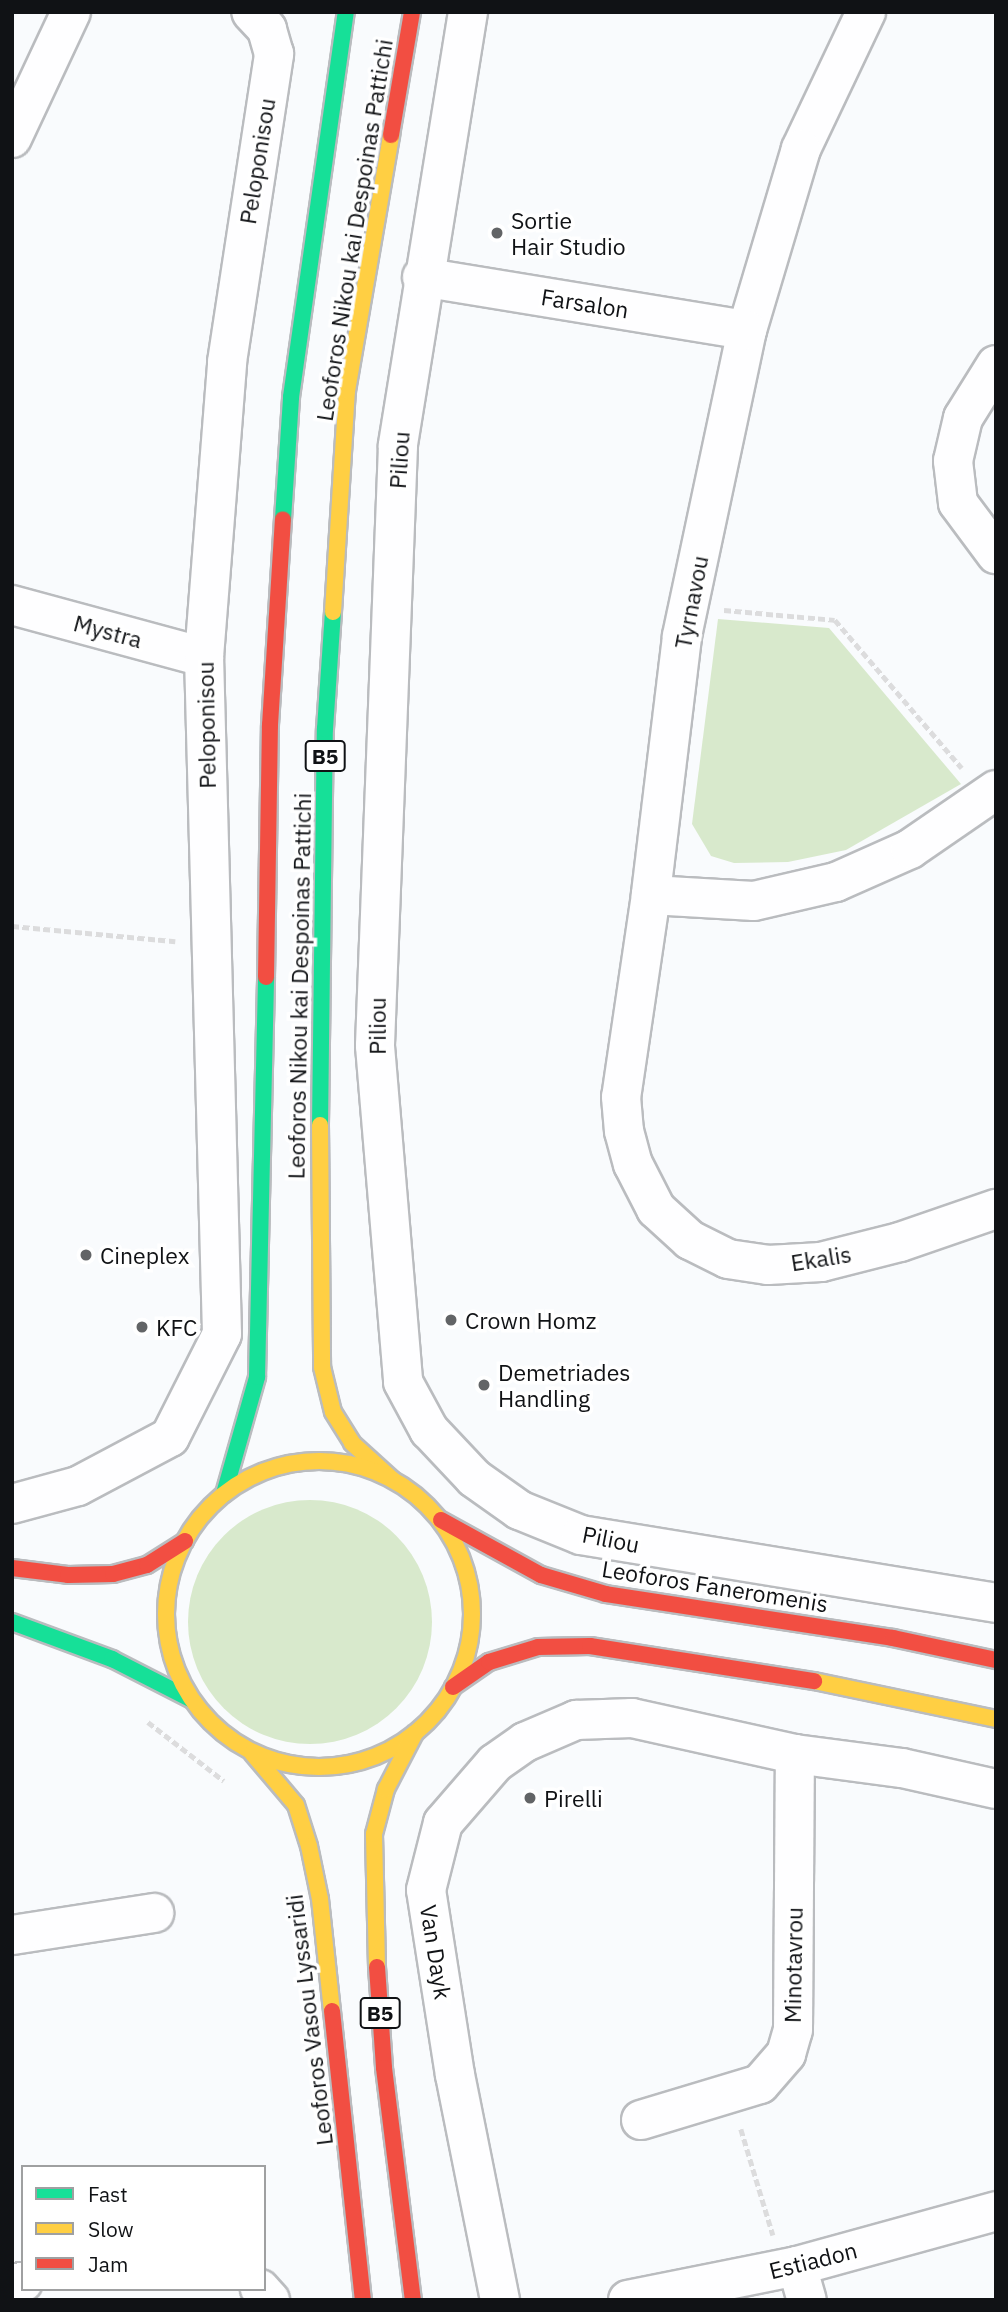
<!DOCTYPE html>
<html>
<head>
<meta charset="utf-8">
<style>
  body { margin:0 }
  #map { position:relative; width:1008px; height:2312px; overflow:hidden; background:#f9fbfd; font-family:"IBM Plex Sans",sans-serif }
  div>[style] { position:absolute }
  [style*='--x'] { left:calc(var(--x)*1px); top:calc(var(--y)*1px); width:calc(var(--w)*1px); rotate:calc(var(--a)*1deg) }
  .green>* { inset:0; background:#d8e9cc }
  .round { border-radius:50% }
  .path>* { height:4.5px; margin-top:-2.25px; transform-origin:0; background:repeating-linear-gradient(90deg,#dcdcdd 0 7px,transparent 0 10.5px) }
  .roads { filter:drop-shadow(2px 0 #babcbf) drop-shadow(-2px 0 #babcbf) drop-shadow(0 2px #babcbf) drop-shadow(0 -2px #babcbf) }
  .street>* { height:38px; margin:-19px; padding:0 19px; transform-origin:19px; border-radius:19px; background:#fefeff }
  .fast>* { height:16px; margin:-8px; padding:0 8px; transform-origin:8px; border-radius:8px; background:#16e098 }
  .slow>* { height:16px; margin:-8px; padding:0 8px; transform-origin:8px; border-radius:8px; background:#ffcf43 }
  .slow>.ring { margin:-8px; padding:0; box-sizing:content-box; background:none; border:16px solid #ffcf43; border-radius:50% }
  .jam>* { height:16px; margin:-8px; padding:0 8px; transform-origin:8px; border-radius:8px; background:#f24e42 }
  .dots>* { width:19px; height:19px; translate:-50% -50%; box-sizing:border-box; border:4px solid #fff; border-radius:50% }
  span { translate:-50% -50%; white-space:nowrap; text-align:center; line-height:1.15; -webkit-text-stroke:7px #fff; paint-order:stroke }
  .shield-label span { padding:2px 5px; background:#fff; border:2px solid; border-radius:5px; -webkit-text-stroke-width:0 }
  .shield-label { font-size:21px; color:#101215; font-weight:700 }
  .street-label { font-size:23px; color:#101215 }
  .poi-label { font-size:23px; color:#101215 }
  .left { translate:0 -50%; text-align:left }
  .frame { position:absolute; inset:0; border:14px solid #101215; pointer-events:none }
  .legend { position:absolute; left:21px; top:2165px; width:245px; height:126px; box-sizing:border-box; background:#fff; border:2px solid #9fa0a1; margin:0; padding:9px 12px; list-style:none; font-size:21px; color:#101215 }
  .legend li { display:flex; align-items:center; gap:14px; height:35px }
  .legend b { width:35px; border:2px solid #9fa0a1 }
</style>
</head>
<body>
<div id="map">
  <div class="green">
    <div style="clip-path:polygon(718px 619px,829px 628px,961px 784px,846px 850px,788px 862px,734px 863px,711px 856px,692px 824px)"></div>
    <div class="round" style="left:188px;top:1500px;width:244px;height:244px"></div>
  </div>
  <div class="path">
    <div style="--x:724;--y:610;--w:111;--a:5.1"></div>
    <div style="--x:835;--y:620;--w:195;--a:49.4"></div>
    <div style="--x:12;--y:926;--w:164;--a:5.3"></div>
    <div style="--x:148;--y:1722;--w:96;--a:37.8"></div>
    <div style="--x:741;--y:2129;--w:111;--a:73.2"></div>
  </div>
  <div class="roads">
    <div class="street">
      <div style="--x:468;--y:12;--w:440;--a:99.2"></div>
      <div style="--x:398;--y:446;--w:600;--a:92.2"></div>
      <div style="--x:375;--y:1046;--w:337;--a:85.2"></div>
      <div style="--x:403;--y:1382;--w:55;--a:61.6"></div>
      <div style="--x:429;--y:1430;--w:66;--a:46.8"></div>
      <div style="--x:474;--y:1478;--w:55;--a:35.4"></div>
      <div style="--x:519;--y:1510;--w:67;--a:22"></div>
      <div style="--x:581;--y:1535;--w:421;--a:9.3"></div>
      <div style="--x:866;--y:12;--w:152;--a:115.4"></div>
      <div style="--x:801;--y:149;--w:189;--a:106.6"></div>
      <div style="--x:747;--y:330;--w:314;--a:102"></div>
      <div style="--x:682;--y:637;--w:260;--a:96.9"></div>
      <div style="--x:651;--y:895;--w:204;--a:98.4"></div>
      <div style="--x:621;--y:1097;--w:34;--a:85"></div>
      <div style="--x:624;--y:1131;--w:34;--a:75"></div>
      <div style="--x:633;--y:1164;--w:51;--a:62.9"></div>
      <div style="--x:656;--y:1209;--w:46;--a:42.4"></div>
      <div style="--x:690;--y:1240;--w:42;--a:26.6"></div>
      <div style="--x:728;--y:1259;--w:40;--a:8.5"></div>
      <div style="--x:768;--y:1265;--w:53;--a:-3.2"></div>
      <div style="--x:821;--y:1262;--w:81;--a:-14.2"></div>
      <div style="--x:900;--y:1242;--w:102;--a:-19"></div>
      <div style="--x:12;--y:138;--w:139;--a:-64.9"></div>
      <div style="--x:422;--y:277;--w:329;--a:9.3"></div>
      <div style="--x:996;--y:365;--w:62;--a:121.9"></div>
      <div style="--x:963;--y:418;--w:44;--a:103.1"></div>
      <div style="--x:953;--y:461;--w:42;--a:83.2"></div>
      <div style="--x:958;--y:503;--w:64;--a:53.3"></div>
      <div style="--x:12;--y:605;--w:199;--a:15.2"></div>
      <div style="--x:651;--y:895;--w:103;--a:3.3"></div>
      <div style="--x:754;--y:901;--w:84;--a:-13"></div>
      <div style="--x:836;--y:882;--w:81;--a:-24"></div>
      <div style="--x:910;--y:849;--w:104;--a:-34.5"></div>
      <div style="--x:12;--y:1504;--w:68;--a:-15.3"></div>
      <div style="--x:78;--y:1486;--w:104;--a:-28"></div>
      <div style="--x:170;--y:1437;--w:115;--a:-63.2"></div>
      <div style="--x:222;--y:1334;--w:677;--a:-91.52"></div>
      <div style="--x:204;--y:657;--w:296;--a:-85.5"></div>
      <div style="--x:227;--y:362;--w:312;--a:-81.3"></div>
      <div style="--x:274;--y:54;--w:26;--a:-106"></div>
      <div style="--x:267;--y:29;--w:23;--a:-133"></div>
      <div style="--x:12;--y:1935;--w:144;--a:-8.8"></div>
      <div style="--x:641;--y:2120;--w:124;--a:-16.8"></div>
      <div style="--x:760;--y:2084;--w:40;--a:-49"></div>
      <div style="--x:786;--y:2054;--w:25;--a:-74"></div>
      <div style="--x:793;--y:2030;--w:276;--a:-89.6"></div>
      <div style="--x:797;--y:2266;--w:35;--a:74"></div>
      <div style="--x:12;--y:2283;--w:11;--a:-5"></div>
      <div style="--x:260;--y:2289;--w:15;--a:48"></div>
      <div style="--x:500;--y:2300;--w:229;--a:-101.3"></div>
      <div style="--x:455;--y:2075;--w:187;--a:-98.9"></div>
      <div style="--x:426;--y:1890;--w:69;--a:-75.8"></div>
      <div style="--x:443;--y:1823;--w:79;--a:-49.1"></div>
      <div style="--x:495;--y:1763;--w:37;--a:-35"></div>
      <div style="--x:525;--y:1742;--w:56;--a:-23.3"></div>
      <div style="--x:576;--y:1720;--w:56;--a:-2"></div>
      <div style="--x:632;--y:1718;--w:167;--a:12.5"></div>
      <div style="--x:795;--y:1754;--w:108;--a:7.5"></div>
      <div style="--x:902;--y:1768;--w:96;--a:12.6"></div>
      <div style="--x:628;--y:2300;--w:172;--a:-11.4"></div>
      <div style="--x:797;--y:2266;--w:206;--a:-15.4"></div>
    </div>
    <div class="fast">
      <div style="--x:283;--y:519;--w:122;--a:-86.2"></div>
      <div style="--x:291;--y:397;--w:389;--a:-81.9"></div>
      <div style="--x:320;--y:1125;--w:396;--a:-89.3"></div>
      <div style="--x:325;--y:729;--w:117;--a:-86.1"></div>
      <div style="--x:224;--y:1494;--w:122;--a:-74.2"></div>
      <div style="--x:257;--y:1377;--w:400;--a:-88.7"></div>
      <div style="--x:12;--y:1622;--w:107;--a:20.3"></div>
      <div style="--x:112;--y:1659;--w:90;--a:27.1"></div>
    </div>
    <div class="slow">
      <div style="--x:333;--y:612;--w:221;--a:-86.4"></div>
      <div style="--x:347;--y:391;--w:260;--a:-80.2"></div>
      <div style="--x:320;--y:1125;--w:242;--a:89.5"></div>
      <div style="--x:322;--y:1367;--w:46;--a:76.3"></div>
      <div style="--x:333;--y:1412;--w:36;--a:58"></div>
      <div style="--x:352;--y:1443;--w:55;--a:42.1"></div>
      <div class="ring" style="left:166px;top:1461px;width:290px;height:290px"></div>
      <div style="--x:814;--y:1681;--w:186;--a:11.8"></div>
      <div style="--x:252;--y:1753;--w:68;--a:49.8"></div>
      <div style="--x:296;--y:1805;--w:43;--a:72.4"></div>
      <div style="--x:309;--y:1846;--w:54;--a:78.3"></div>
      <div style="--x:320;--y:1899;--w:113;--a:83.9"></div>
      <div style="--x:377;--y:1967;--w:133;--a:-91.3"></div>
      <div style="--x:374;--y:1834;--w:47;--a:-75.1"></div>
      <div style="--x:386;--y:1789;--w:63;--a:-62.6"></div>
    </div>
    <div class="jam">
      <div style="--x:391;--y:135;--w:125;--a:-80.3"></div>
      <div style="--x:266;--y:977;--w:252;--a:-89.1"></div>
      <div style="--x:270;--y:725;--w:206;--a:-86.4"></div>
      <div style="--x:441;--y:1520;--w:114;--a:28.8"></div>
      <div style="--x:541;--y:1575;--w:68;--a:16.3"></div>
      <div style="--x:606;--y:1594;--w:290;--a:8.7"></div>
      <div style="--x:893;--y:1638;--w:105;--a:12.1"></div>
      <div style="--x:12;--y:1568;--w:56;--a:7.1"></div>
      <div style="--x:68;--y:1575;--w:45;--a:-1.3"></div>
      <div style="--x:113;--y:1574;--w:35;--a:-15"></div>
      <div style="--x:147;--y:1565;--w:45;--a:-32.3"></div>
      <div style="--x:453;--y:1687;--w:44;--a:-34.8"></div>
      <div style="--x:489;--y:1662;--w:51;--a:-17"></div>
      <div style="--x:538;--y:1647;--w:52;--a:-1.1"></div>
      <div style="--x:590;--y:1646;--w:227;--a:8.9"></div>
      <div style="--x:377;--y:1967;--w:101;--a:86"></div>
      <div style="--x:384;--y:2068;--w:234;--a:82.9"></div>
      <div style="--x:332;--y:2011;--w:291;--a:83.9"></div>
    </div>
  </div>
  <div class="dots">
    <div style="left:497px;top:233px;background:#626466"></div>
    <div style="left:86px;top:1255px;background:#626466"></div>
    <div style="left:451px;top:1320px;background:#626466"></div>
    <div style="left:142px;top:1327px;background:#626466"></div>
    <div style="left:484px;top:1385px;background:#626466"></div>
    <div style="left:530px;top:1798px;background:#626466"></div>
  </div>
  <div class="shield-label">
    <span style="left:325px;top:756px">B5</span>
    <span style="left:380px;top:2013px">B5</span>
  </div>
  <div class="street-label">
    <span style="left:257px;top:161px;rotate:-81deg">Peloponisou</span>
    <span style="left:354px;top:230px;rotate:-81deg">Leoforos Nikou kai Despoinas Pattichi</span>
    <span style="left:585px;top:303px;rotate:9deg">Farsalon</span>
    <span style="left:399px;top:460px;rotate:-86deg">Piliou</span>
    <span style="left:691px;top:602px;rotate:-79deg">Tyrnavou</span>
    <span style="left:108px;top:631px;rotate:15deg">Mystra</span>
    <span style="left:206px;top:725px;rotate:-91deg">Peloponisou</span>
    <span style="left:299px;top:986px;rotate:-89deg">Leoforos Nikou kai Despoinas Pattichi</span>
    <span style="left:377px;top:1026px;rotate:-90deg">Piliou</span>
    <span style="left:821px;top:1258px;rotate:-9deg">Ekalis</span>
    <span style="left:611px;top:1539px;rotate:11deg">Piliou</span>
    <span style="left:715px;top:1586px;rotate:9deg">Leoforos Faneromenis</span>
    <span style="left:436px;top:1952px;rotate:81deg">Van Dayk</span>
    <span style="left:793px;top:1965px;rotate:-89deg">Minotavrou</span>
    <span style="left:309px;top:2020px;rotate:-97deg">Leoforos Vasou Lyssaridi</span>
    <span style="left:813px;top:2260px;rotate:-14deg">Estiadon</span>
  </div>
  <div class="poi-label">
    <span class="left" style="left:511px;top:233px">Sortie<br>Hair Studio</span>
    <span class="left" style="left:100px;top:1255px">Cineplex</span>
    <span class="left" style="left:465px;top:1320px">Crown Homz</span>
    <span class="left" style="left:156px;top:1327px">KFC</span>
    <span class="left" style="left:498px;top:1385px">Demetriades<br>Handling</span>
    <span class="left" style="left:544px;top:1798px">Pirelli</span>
  </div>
  <div class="frame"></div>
  <ul class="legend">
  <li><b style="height:9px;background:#16e098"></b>Fast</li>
  <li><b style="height:9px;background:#ffcf43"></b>Slow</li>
  <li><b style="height:9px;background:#f24e42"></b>Jam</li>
  </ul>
</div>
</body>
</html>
